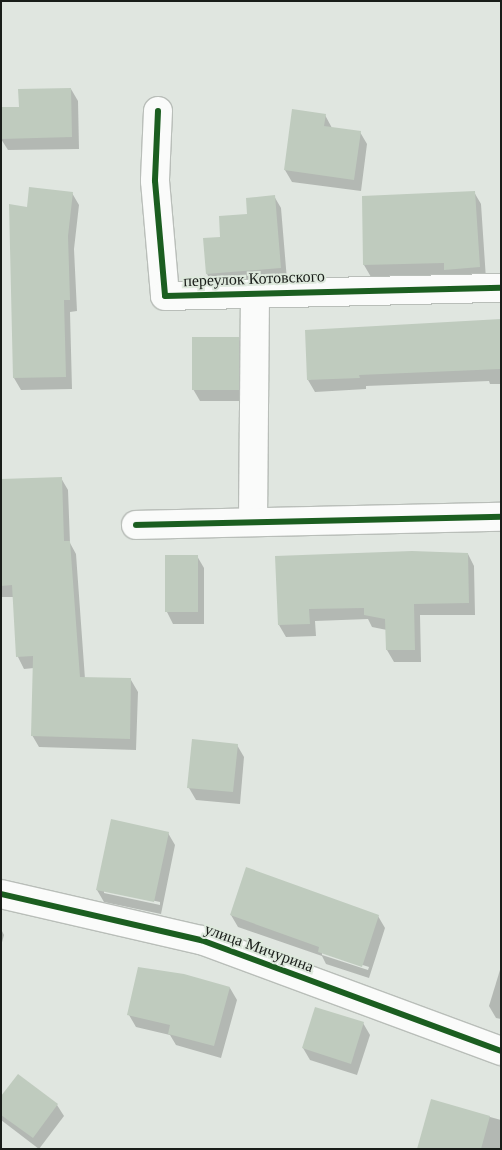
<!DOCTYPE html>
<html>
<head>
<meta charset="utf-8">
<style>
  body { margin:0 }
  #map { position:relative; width:502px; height:1150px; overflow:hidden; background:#e0e6e0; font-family:"Times New Roman",serif }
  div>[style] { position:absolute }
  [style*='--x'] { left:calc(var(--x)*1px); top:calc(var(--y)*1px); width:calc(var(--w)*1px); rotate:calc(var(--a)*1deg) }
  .shadow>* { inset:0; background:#0003 }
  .building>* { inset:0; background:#bfcbbe }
  .roads { filter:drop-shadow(1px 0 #b9beb9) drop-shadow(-1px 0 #b9beb9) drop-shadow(0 1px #b9beb9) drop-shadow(0 -1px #b9beb9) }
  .minor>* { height:28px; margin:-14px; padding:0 14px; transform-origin:14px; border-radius:14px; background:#fafbfa }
  .cycleway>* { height:6px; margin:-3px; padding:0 3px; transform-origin:3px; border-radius:3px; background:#1b5e20 }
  span { translate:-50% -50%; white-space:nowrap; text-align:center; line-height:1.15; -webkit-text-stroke:4px #dee9dd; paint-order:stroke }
  .street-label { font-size:16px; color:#191d19 }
  .frame { position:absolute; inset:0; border:2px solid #191d19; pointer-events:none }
</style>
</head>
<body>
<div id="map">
  <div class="shadow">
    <div style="clip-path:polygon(71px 89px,78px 101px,79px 149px,8px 150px,1px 139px,20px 108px)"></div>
    <div style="clip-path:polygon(325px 115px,332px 128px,360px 132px,367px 144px,361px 191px,292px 182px,285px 170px)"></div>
    <div style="clip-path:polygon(474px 192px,481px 204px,486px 279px,452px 281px,449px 275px,371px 277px,364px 265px,363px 197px)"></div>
    <div style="clip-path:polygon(72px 193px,79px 205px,74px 249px,77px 311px,70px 312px,72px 389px,21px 390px,14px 378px,10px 206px,28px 208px)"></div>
    <div style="clip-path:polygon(274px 196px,281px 208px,287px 280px,214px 286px,207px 274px,205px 239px,222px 238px)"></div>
    <div style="clip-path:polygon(501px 320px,501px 384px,490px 384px,489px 381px,366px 386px,366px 389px,315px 392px,308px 380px)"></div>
    <div style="clip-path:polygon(238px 338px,245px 350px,245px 401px,200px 401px,193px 389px)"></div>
    <div style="clip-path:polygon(61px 478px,68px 490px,70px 543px,76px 554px,85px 679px,131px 680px,138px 692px,136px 750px,39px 747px,32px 735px,34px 668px,24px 669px,18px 657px,14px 597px,1px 597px,1px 546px)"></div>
    <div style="clip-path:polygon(412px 552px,468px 554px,474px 566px,475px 615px,420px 615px,421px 662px,394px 662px,387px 650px,387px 630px,372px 627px,368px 619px,315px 621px,316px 636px,286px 637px,279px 625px)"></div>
    <div style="clip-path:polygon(166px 556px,197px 556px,204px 568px,204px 624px,173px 624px,167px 612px)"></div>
    <div style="clip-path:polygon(237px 745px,244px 757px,240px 804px,196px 800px,189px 788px)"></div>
    <div style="clip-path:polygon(evenodd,168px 833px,175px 845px,161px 914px,104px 902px,97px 890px,168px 833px,104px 890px,160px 902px,160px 905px,104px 893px,104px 890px)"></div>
    <div style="clip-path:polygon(evenodd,231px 915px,378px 916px,385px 928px,369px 978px,326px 964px,322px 956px,238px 927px,231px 915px,322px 952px,369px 967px,368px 970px,322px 955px,322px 952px)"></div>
    <div style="clip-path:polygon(1px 929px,4px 935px,1px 946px)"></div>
    <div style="clip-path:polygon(500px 970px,501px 970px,501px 1019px,496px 1018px,489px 1006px)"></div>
    <div style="clip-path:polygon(230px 988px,237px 1000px,221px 1058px,176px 1045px,170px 1035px,136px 1027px,129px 1015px)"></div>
    <div style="clip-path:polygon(363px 1023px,370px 1035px,357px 1075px,310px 1060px,303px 1048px)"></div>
    <div style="clip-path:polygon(1px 1098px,57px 1105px,64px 1116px,39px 1149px,1px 1120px)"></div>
    <div style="clip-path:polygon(432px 1101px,501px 1120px,501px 1149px,418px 1149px)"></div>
  </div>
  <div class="building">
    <div style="clip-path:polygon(71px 88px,72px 137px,1px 139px,1px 107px,19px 107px,18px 89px)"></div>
    <div style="clip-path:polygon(292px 109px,326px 114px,324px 126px,361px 131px,354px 180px,284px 170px)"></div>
    <div style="clip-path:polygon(29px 187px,73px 192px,68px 236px,70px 300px,64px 300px,66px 377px,13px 378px,9px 204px,27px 207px)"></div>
    <div style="clip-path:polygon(475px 191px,480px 267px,444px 270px,444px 263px,363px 265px,362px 196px)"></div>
    <div style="clip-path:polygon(275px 195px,281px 268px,206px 274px,203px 238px,220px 237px,219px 216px,247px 214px,246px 198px)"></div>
    <div style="clip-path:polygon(501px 319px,501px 369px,359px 375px,360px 378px,307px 380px,305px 330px)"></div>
    <div style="clip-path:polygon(192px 337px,239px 337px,239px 390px,192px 390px)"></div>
    <div style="clip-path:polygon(62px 477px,64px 541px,70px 541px,80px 677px,131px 678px,130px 739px,31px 736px,33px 656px,16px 657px,12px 585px,1px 586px,1px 479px)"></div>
    <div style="clip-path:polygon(412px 551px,468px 553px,469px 603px,414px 604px,415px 650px,386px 650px,385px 619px,364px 615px,364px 608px,309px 609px,310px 624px,278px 625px,275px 556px)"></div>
    <div style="clip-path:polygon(165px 555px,198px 555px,198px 612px,165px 612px)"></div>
    <div style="clip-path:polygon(192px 739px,238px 744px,233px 792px,187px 788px)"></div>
    <div style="clip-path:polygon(111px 819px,169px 832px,154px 902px,96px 890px)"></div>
    <div style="clip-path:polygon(246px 867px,379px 915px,362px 967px,318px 952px,319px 947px,230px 915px)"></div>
    <div style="clip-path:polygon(138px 967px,184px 974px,230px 987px,214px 1046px,168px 1034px,170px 1025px,127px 1015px)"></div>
    <div style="clip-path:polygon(315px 1007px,364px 1022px,351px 1064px,302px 1048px)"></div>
    <div style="clip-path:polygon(18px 1074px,58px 1104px,33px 1138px,1px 1115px,1px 1096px)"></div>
    <div style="clip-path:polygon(431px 1099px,490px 1116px,481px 1149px,417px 1149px)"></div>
  </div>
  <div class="roads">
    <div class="minor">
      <div style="--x:158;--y:111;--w:70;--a:92.5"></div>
      <div style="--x:155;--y:181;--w:115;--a:85"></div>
      <div style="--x:165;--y:296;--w:336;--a:-1.4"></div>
      <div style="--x:253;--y:522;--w:230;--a:-89.5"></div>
      <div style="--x:136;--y:525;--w:365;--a:-1.3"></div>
      <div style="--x:1;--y:894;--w:205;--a:13"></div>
      <div style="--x:201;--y:940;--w:320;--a:20.3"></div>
    </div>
  </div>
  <div class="cycleway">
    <div style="--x:158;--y:111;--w:70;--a:92.5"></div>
    <div style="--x:155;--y:181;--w:115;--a:85"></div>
    <div style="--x:165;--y:296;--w:336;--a:-1.4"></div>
    <div style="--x:136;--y:525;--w:365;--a:-1.3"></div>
    <div style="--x:1;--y:894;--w:205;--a:13"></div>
    <div style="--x:201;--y:940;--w:320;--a:20.3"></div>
  </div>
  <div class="street-label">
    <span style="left:254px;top:279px;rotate:-2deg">переулок Котовского</span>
    <span style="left:259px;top:948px;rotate:20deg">улица Мичурина</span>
  </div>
  <div class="frame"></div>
</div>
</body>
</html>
